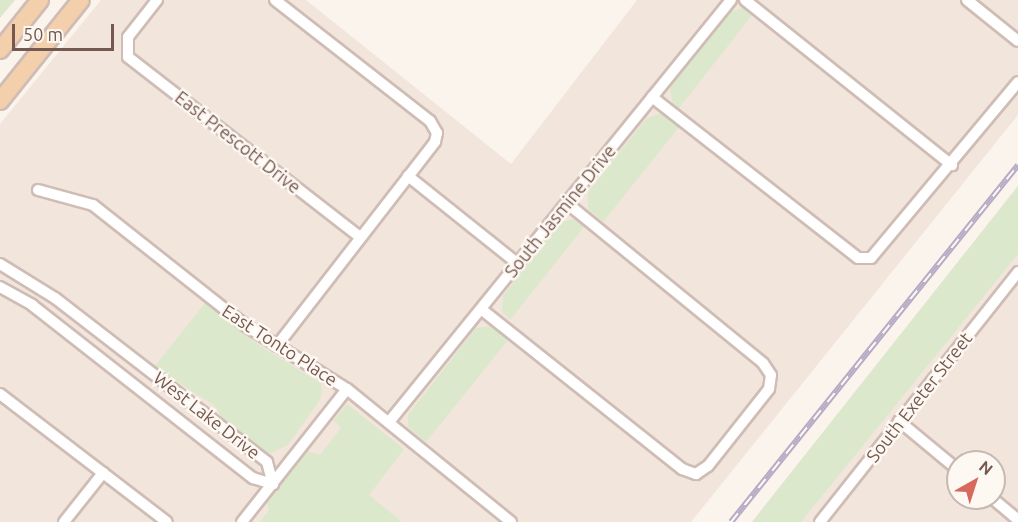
<!DOCTYPE html>
<html>
<head>
<meta charset="utf-8">
<style>
  body { margin:0 }
  #map { position:relative; width:1018px; height:522px; overflow:hidden; background:#fbf4ed; font-family:Ubuntu,sans-serif }
  div>[style] { position:absolute }
  [style*='--x'] { left:calc(var(--x)*1px); top:calc(var(--y)*1px); width:calc(var(--w)*1px); rotate:calc(var(--a)*1deg) }
  .residential>* { inset:0; background:#f2e5dc }
  .green>* { inset:0; background:#dbe8cc }
  .roads { filter:drop-shadow(2px 0 #cfbdb5) drop-shadow(-2px 0 #cfbdb5) drop-shadow(0 2px #cfbdb5) drop-shadow(0 -2px #cfbdb5) }
  .minor>* { height:10px; margin:-5px; padding:0 5px; transform-origin:5px; border-radius:5px; background:#fff }
  .primary>* { height:16px; margin:-8px; padding:0 8px; transform-origin:8px; border-radius:8px; background:#f3cfac }
  .rail>* { height:6px; margin-top:-3px; transform-origin:0; background:repeating-linear-gradient(90deg,#fef8f3 0 11px,#b5abc5 0 22px); box-sizing:border-box; border-block:2px solid #b5abc5 }
  span { translate:-50% -50%; white-space:nowrap; text-align:center; line-height:1.15; -webkit-text-stroke:5px #fef8f3; paint-order:stroke }
  .street-label { font-size:18px; color:#755951 }
  .north { position:absolute; left:946px; top:450px; width:60px; height:60px; box-sizing:border-box; background:#fef8f3; border:2px solid #c7b8b2; border-radius:50%; rotate:39deg; font-size:16px; font-weight:700; line-height:24px; text-align:center; color:#755951 }
  .north::after { content:''; display:block; margin:auto; width:21px; height:27px; background:#d8695f; clip-path:polygon(50% 0,100% 100%,50% 72%,0 100%) }
  .scale { position:absolute; left:12px; top:24px; width:102px; height:27px; box-sizing:border-box; border:3px solid #755951; border-top:0; padding-left:8px; font-size:18px; line-height:21px; white-space:nowrap; color:#755951; -webkit-text-stroke:4px #fef8f3; paint-order:stroke }
</style>
</head>
<body>
<div id="map">
  <div class="residential">
    <div style="clip-path:polygon(101px 0,306px 0,511px 164px,637px 0,1018px 0,1018px 115px,691px 522px,0 522px,0 124px)"></div>
    <div style="clip-path:polygon(evenodd,1018px 186px,1018px 522px,752px 522px,1018px 186px,958px 462px,994px 462px,994px 498px,958px 498px,958px 462px)"></div>
  </div>
  <div class="green">
    <div style="clip-path:polygon(0 0,15px 0,0 18px)"></div>
    <div style="clip-path:polygon(742px 8px,753px 14px,679px 108px,672px 102px,670px 87px,728px 13px)"></div>
    <div style="clip-path:polygon(661px 113px,679px 127px,603px 222px,588px 209px,588px 192px,646px 119px)"></div>
    <div style="clip-path:polygon(1018px 186px,1018px 254px,801px 522px,752px 522px)"></div>
    <div style="clip-path:polygon(574px 219px,584px 227px,510px 320px,502px 311px,503px 296px,561px 222px)"></div>
    <div style="clip-path:polygon(206px 302px,260px 346px,322px 384px,321px 398px,288px 445px,268px 454px,223px 420px,215px 406px,154px 367px)"></div>
    <div style="clip-path:polygon(490px 326px,508px 340px,426px 442px,408px 427px,408px 415px,476px 328px)"></div>
    <div style="clip-path:polygon(347px 404px,404px 449px,369px 495px,402px 522px,260px 522px,269px 510px,267px 502px,307px 451px,320px 455px,341px 428px,334px 420px)"></div>
  </div>
  <div class="roads">
    <div class="minor">
      <div style="--x:157;--y:0;--w:47;--a:128.1"></div>
      <div style="--x:128;--y:37;--w:20;--a:90"></div>
      <div style="--x:128;--y:57;--w:294;--a:37.8"></div>
      <div style="--x:275;--y:0;--w:197;--a:38"></div>
      <div style="--x:430;--y:121;--w:14;--a:60"></div>
      <div style="--x:437;--y:133;--w:9;--a:103"></div>
      <div style="--x:435;--y:142;--w:258;--a:127.8"></div>
      <div style="--x:745;--y:0;--w:265;--a:38.6"></div>
      <div style="--x:967;--y:0;--w:65;--a:38.8"></div>
      <div style="--x:652;--y:97;--w:261;--a:38"></div>
      <div style="--x:858;--y:258;--w:13;--a:0"></div>
      <div style="--x:871;--y:258;--w:229;--a:-50.1"></div>
      <div style="--x:408;--y:176;--w:139;--a:38.6"></div>
      <div style="--x:38;--y:190;--w:57;--a:15.3"></div>
      <div style="--x:93;--y:205;--w:195;--a:38.3"></div>
      <div style="--x:246;--y:326;--w:119;--a:32"></div>
      <div style="--x:347;--y:389;--w:211;--a:39"></div>
      <div style="--x:0;--y:264;--w:65;--a:31.7"></div>
      <div style="--x:55;--y:298;--w:268;--a:37.7"></div>
      <div style="--x:267;--y:462;--w:23;--a:75"></div>
      <div style="--x:0;--y:287;--w:37;--a:29"></div>
      <div style="--x:32;--y:305;--w:281;--a:38.1"></div>
      <div style="--x:253;--y:478;--w:21;--a:17"></div>
      <div style="--x:481;--y:309;--w:257;--a:38.5"></div>
      <div style="--x:682;--y:469;--w:15;--a:20"></div>
      <div style="--x:696;--y:474;--w:14;--a:-34"></div>
      <div style="--x:708;--y:466;--w:98;--a:-51.6"></div>
      <div style="--x:769;--y:389;--w:14;--a:-82"></div>
      <div style="--x:771;--y:375;--w:14;--a:-124"></div>
      <div style="--x:763;--y:363;--w:253;--a:-140.8"></div>
      <div style="--x:0;--y:394;--w:210;--a:37.5"></div>
      <div style="--x:899;--y:421;--w:77;--a:39.7"></div>
      <div style="--x:389;--y:422;--w:543;--a:-50.98"></div>
      <div style="--x:992;--y:498;--w:34;--a:40"></div>
      <div style="--x:64;--y:522;--w:63;--a:-51.5"></div>
      <div style="--x:242;--y:522;--w:169;--a:-51.7"></div>
      <div style="--x:820;--y:522;--w:319;--a:-51.6"></div>
    </div>
    <div class="primary">
      <div style="--x:0;--y:50;--w:64;--a:-51.3"></div>
      <div style="--x:0;--y:101;--w:129;--a:-51.3"></div>
    </div>
  </div>
  <div class="rail">
    <div style="--x:731;--y:522;--w:458;--a:-51.2"></div>
  </div>
  <div class="street-label">
    <span style="left:238px;top:142px;rotate:38deg">East Prescott Drive</span>
    <span style="left:560px;top:211px;rotate:-51deg">South Jasmine Drive</span>
    <span style="left:280px;top:345px;rotate:33deg">East Tonto Place</span>
    <span style="left:919px;top:397px;rotate:-52deg">South Exeter Street</span>
    <span style="left:207px;top:415px;rotate:38deg">West Lake Drive</span>
  </div>
  <div class="north">N</div>
  <div class="scale">50 m</div>
</div>
</body>
</html>
